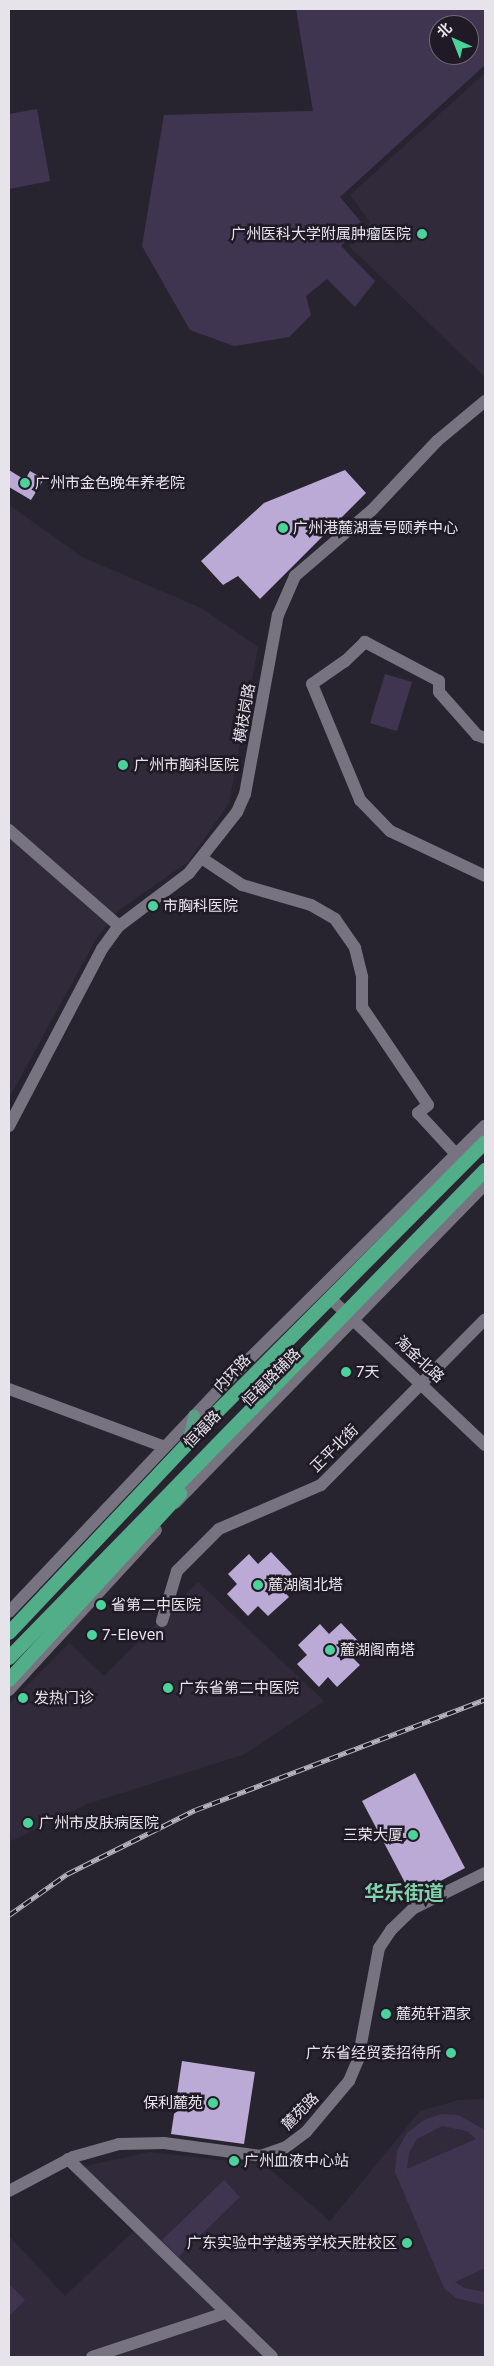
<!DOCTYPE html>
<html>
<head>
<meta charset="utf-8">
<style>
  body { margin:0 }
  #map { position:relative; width:494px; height:2366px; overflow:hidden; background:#28242f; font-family:Inter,"Noto Sans SC",sans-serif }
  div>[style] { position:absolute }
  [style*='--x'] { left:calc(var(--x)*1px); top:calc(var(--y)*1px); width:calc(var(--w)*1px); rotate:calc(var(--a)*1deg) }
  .built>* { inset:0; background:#312a3b }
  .green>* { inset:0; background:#403551 }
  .building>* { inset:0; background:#bbaad5 }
  .minor>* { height:12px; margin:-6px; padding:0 6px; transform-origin:6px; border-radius:6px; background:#787380 }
  .tertiary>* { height:12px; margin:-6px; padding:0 6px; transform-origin:6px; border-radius:6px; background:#787380 }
  .secondary>* { height:12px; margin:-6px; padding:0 6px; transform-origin:6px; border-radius:6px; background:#787380 }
  .primary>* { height:12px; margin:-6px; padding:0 6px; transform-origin:6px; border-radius:6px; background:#5c9f87 }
  .trunk>* { height:14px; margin:-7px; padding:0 7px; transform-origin:7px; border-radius:7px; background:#52ae89 }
  .rail>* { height:5px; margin-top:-2.5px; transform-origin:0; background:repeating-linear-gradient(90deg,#1f1a25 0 9px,#b6b3bc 0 18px); box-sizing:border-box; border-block:1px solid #b6b3bc }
  .dots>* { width:14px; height:14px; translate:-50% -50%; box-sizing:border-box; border:2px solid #1f1a25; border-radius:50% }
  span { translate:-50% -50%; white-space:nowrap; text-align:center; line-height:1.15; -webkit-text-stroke:5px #1f1a25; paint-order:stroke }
  .poi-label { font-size:15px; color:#e6e3eb }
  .right { translate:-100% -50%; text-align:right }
  .left { translate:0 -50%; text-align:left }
  .street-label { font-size:15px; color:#e6e3eb }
  .district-label { font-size:20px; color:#80d3ab; font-weight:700 }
  .frame { position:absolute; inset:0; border:10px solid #e6e3eb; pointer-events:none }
  .north { position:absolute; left:429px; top:15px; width:50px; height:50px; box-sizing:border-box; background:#1f1a25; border:1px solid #6f6a74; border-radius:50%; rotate:316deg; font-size:14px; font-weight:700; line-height:20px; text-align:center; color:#e6e3eb }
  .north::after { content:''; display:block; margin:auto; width:18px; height:22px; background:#4cd39b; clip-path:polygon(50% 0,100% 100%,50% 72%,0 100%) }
</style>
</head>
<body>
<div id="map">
  <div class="built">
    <div style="clip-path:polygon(485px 73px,485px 377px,349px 246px,370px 222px,350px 195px)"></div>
    <div style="clip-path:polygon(9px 505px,82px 557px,201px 608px,258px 647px,229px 803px,188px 862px,119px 910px,96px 939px,9px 1098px)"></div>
    <div style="clip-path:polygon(198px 1582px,324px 1701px,245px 1754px,87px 1804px,9px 1842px,9px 1704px,69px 1643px,104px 1676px)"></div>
    <div style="clip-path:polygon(485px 2099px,485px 2357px,9px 2357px,9px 2236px,65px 2296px,135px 2230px,76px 2168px,150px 2152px,265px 2165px,330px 2221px,420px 2111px,459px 2100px)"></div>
  </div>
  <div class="green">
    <div style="clip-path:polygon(evenodd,296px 9px,485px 9px,485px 65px,340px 197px,361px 222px,341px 246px,375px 281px,355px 307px,327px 279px,306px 296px,311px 315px,289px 337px,234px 346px,190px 330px,142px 246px,164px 115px,313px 111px,296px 9px,439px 25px,469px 25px,469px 55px,439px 55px,439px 25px)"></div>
    <div style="clip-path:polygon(37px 109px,50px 181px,9px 189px,9px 114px)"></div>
    <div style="clip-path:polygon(385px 674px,412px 682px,397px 731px,370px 723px)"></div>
    <div style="clip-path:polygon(evenodd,441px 2114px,458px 2115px,485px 2130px,485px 2268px,455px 2282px,464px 2288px,485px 2292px,485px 2305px,456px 2298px,444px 2288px,395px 2172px,397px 2151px,407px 2133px,424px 2120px,441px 2114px,442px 2126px,467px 2131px,476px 2139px,407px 2169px,409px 2153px,417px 2139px,442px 2126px)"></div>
    <div style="clip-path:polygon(224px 2180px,240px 2197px,178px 2257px,162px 2240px)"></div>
    <div style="clip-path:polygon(9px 2284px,25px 2300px,9px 2316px)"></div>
  </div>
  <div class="building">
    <div style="clip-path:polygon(9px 470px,25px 480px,30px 471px,44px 479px,31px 500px,9px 487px)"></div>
    <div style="clip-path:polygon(345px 470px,366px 493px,260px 599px,238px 576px,223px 585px,201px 561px,264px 503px)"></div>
    <div style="clip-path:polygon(271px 1552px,292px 1574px,279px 1586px,289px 1597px,268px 1616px,258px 1606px,248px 1616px,227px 1594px,237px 1584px,228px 1574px,249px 1554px,258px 1564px)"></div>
    <div style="clip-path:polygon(341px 1623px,362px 1645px,351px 1656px,360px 1665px,337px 1687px,328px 1677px,319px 1687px,297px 1664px,307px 1655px,298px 1645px,320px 1624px,329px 1634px)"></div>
    <div style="clip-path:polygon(415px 1773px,465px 1868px,412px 1896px,362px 1801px)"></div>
    <div style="clip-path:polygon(182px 2061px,255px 2072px,244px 2144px,171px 2134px)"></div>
  </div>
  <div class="minor">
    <div style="--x:485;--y:738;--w:9;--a:-159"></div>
    <div style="--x:477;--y:735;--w:57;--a:-131.5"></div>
    <div style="--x:439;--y:692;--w:11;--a:-90"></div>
    <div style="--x:439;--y:681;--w:84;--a:-152.2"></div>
    <div style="--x:365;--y:642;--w:28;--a:136"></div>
    <div style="--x:345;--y:661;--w:40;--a:145.1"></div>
    <div style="--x:312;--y:684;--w:126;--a:67.5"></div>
    <div style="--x:360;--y:800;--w:43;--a:45.9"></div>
    <div style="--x:390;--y:831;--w:105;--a:25.3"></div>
    <div style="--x:9;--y:830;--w:146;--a:41.1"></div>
    <div style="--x:203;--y:859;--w:47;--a:33.7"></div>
    <div style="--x:242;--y:885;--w:72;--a:16.2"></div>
    <div style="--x:311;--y:905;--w:28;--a:30"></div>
    <div style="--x:335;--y:919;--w:35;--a:55"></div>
    <div style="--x:355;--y:948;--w:30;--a:76"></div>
    <div style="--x:362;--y:977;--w:30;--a:90"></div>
    <div style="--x:362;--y:1007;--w:118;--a:56"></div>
    <div style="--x:428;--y:1105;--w:13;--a:141"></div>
    <div style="--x:418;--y:1113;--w:56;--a:47.2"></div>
    <div style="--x:9;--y:1389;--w:166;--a:20.4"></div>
    <div style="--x:162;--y:1621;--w:52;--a:-73.3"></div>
    <div style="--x:177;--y:1571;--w:59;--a:-45"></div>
    <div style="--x:219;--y:1529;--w:111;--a:-23.3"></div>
    <div style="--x:321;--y:1485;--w:233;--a:-45.3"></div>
    <div style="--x:68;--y:2159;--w:284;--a:44.1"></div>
    <div style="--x:9;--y:2191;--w:72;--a:-28"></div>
    <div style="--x:73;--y:2157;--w:48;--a:-15.8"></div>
    <div style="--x:119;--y:2144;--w:45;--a:-1.3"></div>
    <div style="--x:164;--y:2143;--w:98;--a:7.6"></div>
    <div style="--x:261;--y:2156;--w:27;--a:-20"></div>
    <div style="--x:286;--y:2147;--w:25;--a:-37"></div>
    <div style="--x:306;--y:2132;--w:67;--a:-49.9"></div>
    <div style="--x:349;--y:2081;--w:23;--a:-67"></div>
    <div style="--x:358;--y:2060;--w:114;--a:-79.4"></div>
    <div style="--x:379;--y:1948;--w:22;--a:-56"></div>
    <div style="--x:391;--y:1930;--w:32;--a:-44"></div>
    <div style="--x:414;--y:1908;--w:79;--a:-26.2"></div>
    <div style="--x:92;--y:2357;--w:140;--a:-18.3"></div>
  </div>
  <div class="tertiary">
    <div style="--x:9;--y:1126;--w:200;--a:-62.3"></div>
    <div style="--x:102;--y:949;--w:29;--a:-54"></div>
    <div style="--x:119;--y:926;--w:88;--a:-37.1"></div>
    <div style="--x:189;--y:873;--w:78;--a:-51.8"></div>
    <div style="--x:237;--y:812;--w:20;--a:-66"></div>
    <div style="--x:245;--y:794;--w:182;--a:-79.6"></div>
    <div style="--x:278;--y:615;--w:43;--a:-66.4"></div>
    <div style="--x:295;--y:576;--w:101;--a:-40.6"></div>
    <div style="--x:372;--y:510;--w:95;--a:-46.7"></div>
    <div style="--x:437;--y:441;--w:62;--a:-39.8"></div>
    <div style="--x:331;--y:1299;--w:212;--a:43.5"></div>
  </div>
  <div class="secondary">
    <div style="--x:175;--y:1503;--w:445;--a:-45.8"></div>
    <div style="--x:9;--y:1612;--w:330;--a:-46.6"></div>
    <div style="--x:236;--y:1372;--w:350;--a:-44.7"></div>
    <div style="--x:9;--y:1690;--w:217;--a:-47.4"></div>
  </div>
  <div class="primary">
    <div style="--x:188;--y:1445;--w:30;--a:-78"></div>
  </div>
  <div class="trunk">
    <div style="--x:9;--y:1633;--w:302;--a:-46.7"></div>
    <div style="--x:216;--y:1413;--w:382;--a:-45.2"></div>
    <div style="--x:9;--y:1658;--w:682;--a:-45.71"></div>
    <div style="--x:9;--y:1680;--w:253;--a:-47.4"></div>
  </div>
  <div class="rail">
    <div style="--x:9;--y:1915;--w:71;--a:-35.3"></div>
    <div style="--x:67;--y:1874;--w:143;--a:-26.6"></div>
    <div style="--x:195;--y:1810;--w:311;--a:-20.9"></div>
  </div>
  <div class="dots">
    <div style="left:422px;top:234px;background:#4cd39b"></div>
    <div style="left:25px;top:483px;background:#4cd39b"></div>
    <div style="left:283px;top:528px;background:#4cd39b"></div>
    <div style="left:123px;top:765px;background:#4cd39b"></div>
    <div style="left:153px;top:906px;background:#4cd39b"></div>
    <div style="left:346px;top:1372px;background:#4cd39b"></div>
    <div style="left:258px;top:1585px;background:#4cd39b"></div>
    <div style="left:101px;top:1605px;background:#4cd39b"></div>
    <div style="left:92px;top:1635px;background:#4cd39b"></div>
    <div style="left:330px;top:1650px;background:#4cd39b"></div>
    <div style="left:168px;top:1688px;background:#4cd39b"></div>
    <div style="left:23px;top:1698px;background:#4cd39b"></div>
    <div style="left:28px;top:1823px;background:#4cd39b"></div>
    <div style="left:413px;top:1835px;background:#4cd39b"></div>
    <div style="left:386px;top:2014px;background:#4cd39b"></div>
    <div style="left:451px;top:2053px;background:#4cd39b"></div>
    <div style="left:213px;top:2103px;background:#4cd39b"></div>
    <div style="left:234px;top:2161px;background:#4cd39b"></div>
    <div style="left:407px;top:2243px;background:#4cd39b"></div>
  </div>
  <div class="poi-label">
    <span class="right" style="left:411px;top:234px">广州医科大学附属肿瘤医院</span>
    <span class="left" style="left:35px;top:483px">广州市金色晚年养老院</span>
    <span class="left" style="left:293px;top:528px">广州港麓湖壹号颐养中心</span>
    <span class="left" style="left:134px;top:765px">广州市胸科医院</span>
    <span class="left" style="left:163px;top:906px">市胸科医院</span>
    <span class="left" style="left:356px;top:1372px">7天</span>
    <span class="left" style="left:268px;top:1585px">麓湖阁北塔</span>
    <span class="left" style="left:111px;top:1605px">省第二中医院</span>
    <span class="left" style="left:102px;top:1635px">7-Eleven</span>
    <span class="left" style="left:340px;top:1650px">麓湖阁南塔</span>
    <span class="left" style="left:179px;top:1688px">广东省第二中医院</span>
    <span class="left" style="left:34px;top:1698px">发热门诊</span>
    <span class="left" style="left:39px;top:1823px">广州市皮肤病医院</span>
    <span class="right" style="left:403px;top:1835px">三荣大厦</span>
    <span class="left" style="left:396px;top:2014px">麓苑轩酒家</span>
    <span class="right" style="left:441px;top:2053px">广东省经贸委招待所</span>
    <span class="right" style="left:203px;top:2103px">保利麓苑</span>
    <span class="left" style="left:244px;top:2161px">广州血液中心站</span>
    <span class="right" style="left:397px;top:2243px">广东实验中学越秀学校天胜校区</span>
  </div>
  <div class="street-label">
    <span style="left:244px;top:713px;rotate:-80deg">横枝岗路</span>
    <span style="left:420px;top:1359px;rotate:43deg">淘金北路</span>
    <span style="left:232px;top:1373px;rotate:-46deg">内环路</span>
    <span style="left:271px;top:1377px;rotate:-45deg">恒福路辅路</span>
    <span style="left:202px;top:1429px;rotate:-46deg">恒福路</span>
    <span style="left:334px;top:1448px;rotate:-45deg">正平北街</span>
    <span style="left:300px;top:2111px;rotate:-45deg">麓苑路</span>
  </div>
  <div class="district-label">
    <span style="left:404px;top:1893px">华乐街道</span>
  </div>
  <div class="frame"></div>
  <div class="north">北</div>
</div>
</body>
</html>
